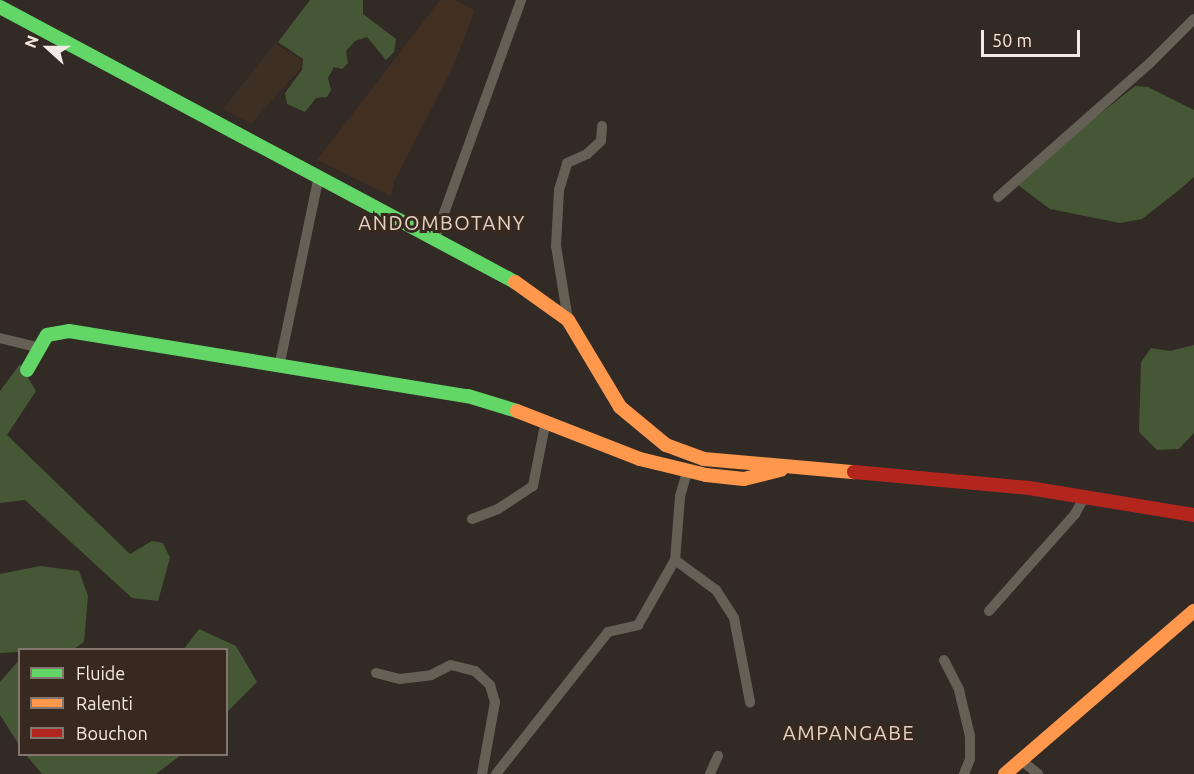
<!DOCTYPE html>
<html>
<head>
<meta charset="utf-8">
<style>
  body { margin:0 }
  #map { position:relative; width:1194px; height:774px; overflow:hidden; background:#312a25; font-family:Ubuntu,sans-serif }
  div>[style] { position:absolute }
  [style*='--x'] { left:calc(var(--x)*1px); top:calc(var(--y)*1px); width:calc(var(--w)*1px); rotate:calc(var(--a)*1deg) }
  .built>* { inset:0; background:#412f22 }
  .education>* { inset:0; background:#3d2f24 }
  .green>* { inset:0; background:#455735 }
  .street>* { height:10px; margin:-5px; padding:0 5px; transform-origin:5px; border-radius:5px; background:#656056 }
  .fast>* { height:14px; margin:-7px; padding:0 7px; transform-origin:7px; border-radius:7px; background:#63d668 }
  .slow>* { height:14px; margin:-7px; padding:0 7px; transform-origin:7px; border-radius:7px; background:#ff974d }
  .jam>* { height:14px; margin:-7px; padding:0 7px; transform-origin:7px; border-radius:7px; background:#b3261e }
  span { translate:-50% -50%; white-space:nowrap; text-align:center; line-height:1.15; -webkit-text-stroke:6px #37291f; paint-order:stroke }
  .neighbourhood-label { font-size:20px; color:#e6d3c7; letter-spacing:1.5px }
  .legend { position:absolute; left:18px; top:648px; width:210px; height:108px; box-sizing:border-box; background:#37291f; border:2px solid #83766e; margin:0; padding:8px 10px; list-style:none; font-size:18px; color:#f4eae4 }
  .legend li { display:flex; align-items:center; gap:12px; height:30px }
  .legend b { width:30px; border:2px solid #83766e }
  .north { position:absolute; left:18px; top:18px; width:60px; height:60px; -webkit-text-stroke:4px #37291f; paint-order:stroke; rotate:291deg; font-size:16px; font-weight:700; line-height:24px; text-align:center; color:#f4eae4 }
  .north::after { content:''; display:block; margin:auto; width:21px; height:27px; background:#f4eae4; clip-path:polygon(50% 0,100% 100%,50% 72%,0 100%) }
  .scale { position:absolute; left:981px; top:30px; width:99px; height:27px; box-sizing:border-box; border:3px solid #f4eae4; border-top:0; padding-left:8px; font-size:18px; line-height:21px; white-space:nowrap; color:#f4eae4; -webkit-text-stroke:4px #37291f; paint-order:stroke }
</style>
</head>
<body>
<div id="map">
  <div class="built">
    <div style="clip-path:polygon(440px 0,455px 0,475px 10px,454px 65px,394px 182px,391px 196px,317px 160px)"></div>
  </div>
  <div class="education">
    <div style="clip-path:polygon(275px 43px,301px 60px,300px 69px,251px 124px,223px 109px)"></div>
  </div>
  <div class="green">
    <div style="clip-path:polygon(310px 0,363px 0,363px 14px,396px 39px,394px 52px,386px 60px,367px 37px,355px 41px,346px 51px,348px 63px,342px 69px,334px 67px,328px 78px,331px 90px,327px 97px,316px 98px,305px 112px,287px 104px,285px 93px,302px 70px,303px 59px,278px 42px)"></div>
    <div style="clip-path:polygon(1135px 86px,1148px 87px,1194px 110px,1194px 177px,1178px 191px,1142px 219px,1120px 223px,1050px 209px,1014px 182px)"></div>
    <div style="clip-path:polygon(1194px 345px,1194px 433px,1179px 449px,1157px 450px,1139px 432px,1141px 362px,1151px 348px,1170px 351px)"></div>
    <div style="clip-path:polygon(20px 364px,36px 391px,7px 435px,130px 554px,152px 541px,163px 543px,170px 558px,158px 601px,132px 598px,25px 500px,0 503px,0 391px)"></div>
    <div style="clip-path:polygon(40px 566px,79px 571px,88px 596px,84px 642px,74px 649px,0 653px,0 574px)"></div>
    <div style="clip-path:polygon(199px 629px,236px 646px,257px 682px,227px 712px,226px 650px,184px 649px)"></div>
    <div style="clip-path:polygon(19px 660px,19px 745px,0 715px,0 682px)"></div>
    <div style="clip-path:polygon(26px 755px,98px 756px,181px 755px,156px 774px,42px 774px)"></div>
  </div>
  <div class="street">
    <div style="--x:998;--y:197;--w:203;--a:-41.4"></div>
    <div style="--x:1150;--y:63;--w:62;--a:-45"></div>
    <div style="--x:435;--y:238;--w:253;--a:-70.1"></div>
    <div style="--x:568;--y:320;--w:75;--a:-99.2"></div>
    <div style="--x:556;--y:246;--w:56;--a:-86.9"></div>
    <div style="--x:559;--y:190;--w:28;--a:-73"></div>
    <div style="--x:567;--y:163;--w:22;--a:-24"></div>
    <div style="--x:587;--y:154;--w:19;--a:-43"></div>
    <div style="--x:601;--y:141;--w:15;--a:-86"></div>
    <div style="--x:0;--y:338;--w:38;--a:14"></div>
    <div style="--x:279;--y:367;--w:195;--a:-78.2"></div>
    <div style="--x:687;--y:472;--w:26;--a:106"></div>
    <div style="--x:680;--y:497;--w:63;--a:94.5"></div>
    <div style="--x:675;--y:560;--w:51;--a:36.2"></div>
    <div style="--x:716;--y:590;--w:33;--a:57"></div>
    <div style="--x:734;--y:618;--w:86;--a:79.2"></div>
    <div style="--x:472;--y:519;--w:28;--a:-21"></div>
    <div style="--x:498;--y:509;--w:42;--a:-33.3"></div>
    <div style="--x:533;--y:486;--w:67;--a:-78.9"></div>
    <div style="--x:989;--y:611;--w:130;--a:-48.4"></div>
    <div style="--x:1075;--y:514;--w:21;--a:-61"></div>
    <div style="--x:944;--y:660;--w:34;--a:63"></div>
    <div style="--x:959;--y:690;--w:47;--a:76.6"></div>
    <div style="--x:970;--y:736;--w:23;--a:90"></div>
    <div style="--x:970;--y:759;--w:16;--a:112"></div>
    <div style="--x:376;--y:673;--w:25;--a:14"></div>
    <div style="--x:400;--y:679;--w:31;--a:-7"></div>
    <div style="--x:431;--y:675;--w:22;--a:-27"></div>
    <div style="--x:451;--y:665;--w:25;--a:14"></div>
    <div style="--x:475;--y:671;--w:21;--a:43"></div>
    <div style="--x:490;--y:685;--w:18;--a:74"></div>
    <div style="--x:495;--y:702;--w:73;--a:100.2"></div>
    <div style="--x:1021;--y:760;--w:22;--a:39"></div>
    <div style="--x:496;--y:774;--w:181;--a:-51.7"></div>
    <div style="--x:608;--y:632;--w:31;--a:-13"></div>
    <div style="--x:638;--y:625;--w:75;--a:-60.4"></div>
    <div style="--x:710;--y:774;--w:20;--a:-66"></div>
  </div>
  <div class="fast">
    <div style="--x:0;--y:7;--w:584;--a:28.1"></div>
    <div style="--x:27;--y:370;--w:40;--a:-60.3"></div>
    <div style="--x:47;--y:335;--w:22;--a:-10"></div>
    <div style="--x:69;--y:331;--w:404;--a:9.3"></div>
    <div style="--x:468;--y:396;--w:51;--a:17"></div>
  </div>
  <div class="slow">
    <div style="--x:515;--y:282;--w:65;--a:35.6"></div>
    <div style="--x:568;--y:320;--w:101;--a:59.1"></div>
    <div style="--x:620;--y:407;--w:60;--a:39.6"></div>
    <div style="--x:666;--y:445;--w:40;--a:20.2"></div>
    <div style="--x:704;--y:459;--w:151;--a:5"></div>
    <div style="--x:517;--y:411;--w:132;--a:21.3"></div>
    <div style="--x:640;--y:459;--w:68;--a:13.6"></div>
    <div style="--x:706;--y:475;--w:38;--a:6"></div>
    <div style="--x:744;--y:479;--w:38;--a:-14"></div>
    <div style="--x:1005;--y:774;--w:250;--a:-40.8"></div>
  </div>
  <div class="jam">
    <div style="--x:854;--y:472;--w:176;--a:5.2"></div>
    <div style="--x:1029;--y:488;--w:167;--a:9.3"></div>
  </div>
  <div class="neighbourhood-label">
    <span style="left:442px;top:222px">ANDOMBOTANY</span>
    <span style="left:849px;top:732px">AMPANGABE</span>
  </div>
  <ul class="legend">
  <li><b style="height:8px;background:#63d668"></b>Fluide</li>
  <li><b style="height:8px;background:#ff974d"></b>Ralenti</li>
  <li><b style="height:8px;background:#b3261e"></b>Bouchon</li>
  </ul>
  <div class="north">N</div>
  <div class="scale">50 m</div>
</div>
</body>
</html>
